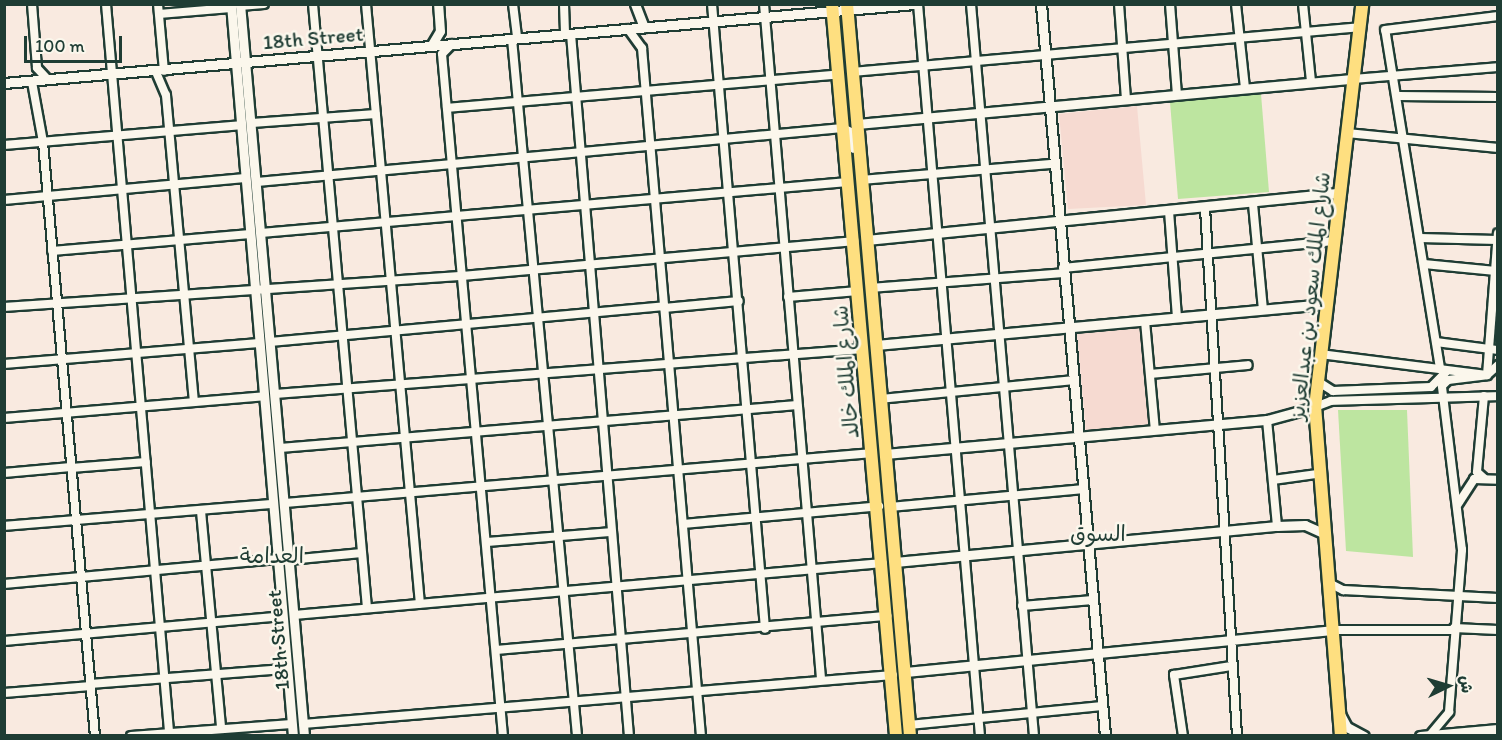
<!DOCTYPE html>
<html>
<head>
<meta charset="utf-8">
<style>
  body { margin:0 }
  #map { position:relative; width:1502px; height:740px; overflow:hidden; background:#f9eae0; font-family:Itim,"Playpen Sans Arabic",sans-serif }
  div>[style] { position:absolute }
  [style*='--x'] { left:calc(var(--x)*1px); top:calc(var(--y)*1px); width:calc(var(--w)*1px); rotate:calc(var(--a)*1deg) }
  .built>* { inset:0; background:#f6dad1 }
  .green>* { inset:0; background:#bde5a0 }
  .roads { filter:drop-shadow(2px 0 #1f3d34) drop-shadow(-2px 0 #1f3d34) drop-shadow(0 2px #1f3d34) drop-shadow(0 -2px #1f3d34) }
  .minor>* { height:8px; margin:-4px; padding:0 4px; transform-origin:4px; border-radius:4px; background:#fbf7ec }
  .tertiary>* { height:9px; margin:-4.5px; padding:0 4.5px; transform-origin:4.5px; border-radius:4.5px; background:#fbf7ec }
  .primary>* { height:12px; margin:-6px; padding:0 6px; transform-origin:6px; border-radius:6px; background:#fedf80 }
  span { translate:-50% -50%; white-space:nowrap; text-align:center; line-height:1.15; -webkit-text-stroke:5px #fbf7ec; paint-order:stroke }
  .street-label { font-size:21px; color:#1f3d34 }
  .neighbourhood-label { font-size:22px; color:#1f3d34 }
  .frame { position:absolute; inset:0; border:6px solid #1f3d34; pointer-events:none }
  .north { position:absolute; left:1418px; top:656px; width:60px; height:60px; -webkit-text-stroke:4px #fbf7ec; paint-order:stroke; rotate:85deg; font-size:16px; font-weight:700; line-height:24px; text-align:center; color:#1f3d34 }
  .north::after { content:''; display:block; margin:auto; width:21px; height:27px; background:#1f3d34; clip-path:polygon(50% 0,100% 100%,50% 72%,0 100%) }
  .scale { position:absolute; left:24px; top:36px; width:98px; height:27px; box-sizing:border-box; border:3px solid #1f3d34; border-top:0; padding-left:8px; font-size:18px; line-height:21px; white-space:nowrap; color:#1f3d34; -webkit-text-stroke:4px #fbf7ec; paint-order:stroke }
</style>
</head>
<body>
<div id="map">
  <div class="built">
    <div style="clip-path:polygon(1137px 106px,1146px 205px,1068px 209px,1059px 114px)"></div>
    <div style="clip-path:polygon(1141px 326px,1150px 424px,1086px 431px,1077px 334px)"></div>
  </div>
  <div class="green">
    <div style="clip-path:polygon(1261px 94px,1269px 192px,1178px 199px,1170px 102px)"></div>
    <div style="clip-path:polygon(1338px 410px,1407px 410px,1413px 557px,1346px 551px)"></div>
  </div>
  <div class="roads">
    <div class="minor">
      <div style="--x:32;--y:4;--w:64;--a:85.5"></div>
      <div style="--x:37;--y:68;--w:16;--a:47"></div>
      <div style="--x:106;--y:4;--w:730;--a:85.05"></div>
      <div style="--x:158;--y:4;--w:67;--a:84.9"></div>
      <div style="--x:313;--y:4;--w:606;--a:84.89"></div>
      <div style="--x:366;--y:4;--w:602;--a:84.86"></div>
      <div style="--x:513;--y:4;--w:35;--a:83"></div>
      <div style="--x:564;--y:4;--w:31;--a:88"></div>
      <div style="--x:712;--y:4;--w:627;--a:85.15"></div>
      <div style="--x:764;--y:4;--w:676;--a:85.17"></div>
      <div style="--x:918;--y:4;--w:735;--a:85.16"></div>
      <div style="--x:971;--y:4;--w:735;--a:85.08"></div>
      <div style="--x:1119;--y:4;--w:95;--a:85.8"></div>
      <div style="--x:1170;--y:4;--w:91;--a:85.6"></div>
      <div style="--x:1236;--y:4;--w:84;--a:83.9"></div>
      <div style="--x:1303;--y:4;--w:78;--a:84.1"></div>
      <div style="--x:240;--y:6;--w:24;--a:-5"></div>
      <div style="--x:159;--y:14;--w:72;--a:-4.8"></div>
      <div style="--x:628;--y:29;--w:24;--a:54"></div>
      <div style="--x:642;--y:48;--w:691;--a:85.1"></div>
      <div style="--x:571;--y:34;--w:704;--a:85.28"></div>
      <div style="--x:512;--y:39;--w:700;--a:84.67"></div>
      <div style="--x:452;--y:44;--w:14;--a:135"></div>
      <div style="--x:442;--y:54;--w:685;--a:84.89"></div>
      <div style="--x:156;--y:72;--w:25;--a:67"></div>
      <div style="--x:166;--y:95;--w:308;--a:84.8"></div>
      <div style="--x:852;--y:72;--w:511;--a:-5.05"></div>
      <div style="--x:1353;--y:79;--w:145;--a:-4.7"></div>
      <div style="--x:32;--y:82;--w:61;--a:79.6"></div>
      <div style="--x:43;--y:142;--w:596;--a:85"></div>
      <div style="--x:1398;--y:96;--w:100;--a:0.6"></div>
      <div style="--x:447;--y:108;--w:394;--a:-4.9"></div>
      <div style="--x:252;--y:123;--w:124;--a:-4.2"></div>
      <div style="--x:1347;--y:133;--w:152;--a:5.7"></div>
      <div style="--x:4;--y:145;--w:237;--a:-4.8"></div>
      <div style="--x:861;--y:180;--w:193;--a:-4.8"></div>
      <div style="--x:257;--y:182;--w:588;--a:-5.26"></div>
      <div style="--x:843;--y:128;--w:9;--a:27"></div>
      <div style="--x:851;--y:132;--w:17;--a:80"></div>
      <div style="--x:4;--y:200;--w:242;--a:-5.2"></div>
      <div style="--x:1253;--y:204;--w:106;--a:84.6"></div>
      <div style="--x:1205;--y:208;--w:529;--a:86.53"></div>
      <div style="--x:1169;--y:211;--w:107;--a:85.7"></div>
      <div style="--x:261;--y:233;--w:589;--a:-4.97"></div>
      <div style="--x:1420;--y:238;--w:77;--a:1.5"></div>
      <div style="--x:52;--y:251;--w:199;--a:-4.9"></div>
      <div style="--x:1424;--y:264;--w:72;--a:5.6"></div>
      <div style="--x:1063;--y:268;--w:272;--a:-5.7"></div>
      <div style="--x:870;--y:288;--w:194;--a:-4.4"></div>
      <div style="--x:788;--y:297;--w:70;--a:-4.9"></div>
      <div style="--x:4;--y:307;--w:460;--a:-3.9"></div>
      <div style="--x:463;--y:276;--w:393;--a:-5.1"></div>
      <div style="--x:664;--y:308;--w:75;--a:-5.3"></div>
      <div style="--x:1145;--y:321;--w:109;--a:84.8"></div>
      <div style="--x:270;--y:342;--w:396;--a:-5.2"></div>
      <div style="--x:1436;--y:342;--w:63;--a:7.4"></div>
      <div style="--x:1320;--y:354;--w:168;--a:7.2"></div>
      <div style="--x:1487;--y:375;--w:15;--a:-42"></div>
      <div style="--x:4;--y:364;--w:256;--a:-4.7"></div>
      <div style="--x:1440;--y:368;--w:342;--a:-99.2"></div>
      <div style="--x:1385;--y:30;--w:114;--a:-7.1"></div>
      <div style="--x:1150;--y:374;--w:98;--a:-5.2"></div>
      <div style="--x:1317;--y:381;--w:19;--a:32"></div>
      <div style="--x:1333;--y:391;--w:98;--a:-2.3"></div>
      <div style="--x:1431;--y:387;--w:21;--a:-45"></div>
      <div style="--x:275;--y:394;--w:590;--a:-4.38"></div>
      <div style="--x:1484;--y:396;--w:76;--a:95.3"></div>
      <div style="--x:1477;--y:472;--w:9;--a:41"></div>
      <div style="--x:880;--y:399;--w:194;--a:-5.6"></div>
      <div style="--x:1315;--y:407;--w:17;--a:-21"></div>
      <div style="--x:1331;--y:401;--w:167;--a:-1.7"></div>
      <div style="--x:4;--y:418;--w:261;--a:-4.8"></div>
      <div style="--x:1267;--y:420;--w:106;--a:84.6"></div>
      <div style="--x:280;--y:448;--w:519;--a:-4.75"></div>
      <div style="--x:71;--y:468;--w:75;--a:-4.6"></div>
      <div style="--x:4;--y:473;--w:67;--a:-5.1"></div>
      <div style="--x:1273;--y:480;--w:43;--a:-7.9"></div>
      <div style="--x:285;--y:503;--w:590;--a:-4.86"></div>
      <div style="--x:1458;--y:504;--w:30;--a:-57"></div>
      <div style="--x:1474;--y:479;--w:24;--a:2"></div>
      <div style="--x:890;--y:507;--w:195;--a:-5.3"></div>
      <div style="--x:201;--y:511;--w:218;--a:84.7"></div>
      <div style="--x:683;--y:524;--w:197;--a:-5.2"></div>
      <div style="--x:4;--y:526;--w:270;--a:-4.7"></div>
      <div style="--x:487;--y:542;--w:123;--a:-4.6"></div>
      <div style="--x:289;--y:560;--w:73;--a:-5.5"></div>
      <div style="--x:1329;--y:583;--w:16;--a:27"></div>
      <div style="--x:1343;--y:590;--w:155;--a:3"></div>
      <div style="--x:4;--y:584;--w:275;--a:-5.2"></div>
      <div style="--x:1022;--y:606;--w:71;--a:-4.8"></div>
      <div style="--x:294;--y:615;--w:591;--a:-5.05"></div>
      <div style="--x:1454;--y:628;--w:44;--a:2.6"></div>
      <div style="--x:1330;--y:630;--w:124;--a:0"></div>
      <div style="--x:4;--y:641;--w:280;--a:-5.1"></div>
      <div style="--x:496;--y:650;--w:393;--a:-5"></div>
      <div style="--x:90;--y:684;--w:198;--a:-4.4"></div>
      <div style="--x:4;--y:693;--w:87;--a:-4.6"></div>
      <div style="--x:303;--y:724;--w:592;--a:-4.75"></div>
      <div style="--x:909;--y:725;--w:194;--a:-5.6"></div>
      <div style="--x:1430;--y:735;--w:30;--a:-50"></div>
      <div style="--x:1449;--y:712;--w:163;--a:-85.4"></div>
      <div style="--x:1462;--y:550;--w:165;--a:-97"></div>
      <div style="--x:1442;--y:386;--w:8;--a:-45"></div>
      <div style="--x:1448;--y:380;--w:39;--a:-7"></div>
      <div style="--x:1487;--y:375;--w:142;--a:-85.6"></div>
      <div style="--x:131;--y:736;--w:161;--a:-4.3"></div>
      <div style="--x:1183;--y:736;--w:62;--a:-98.4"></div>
      <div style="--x:1174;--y:675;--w:58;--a:-9"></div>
    </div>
    <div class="tertiary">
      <div style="--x:231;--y:4;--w:735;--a:85.16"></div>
      <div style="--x:240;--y:4;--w:735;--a:85"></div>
      <div style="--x:635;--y:4;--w:25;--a:69"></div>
      <div style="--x:1041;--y:4;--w:735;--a:85"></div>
      <div style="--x:431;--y:46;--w:17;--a:-59"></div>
      <div style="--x:440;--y:31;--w:27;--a:-94"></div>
      <div style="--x:4;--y:83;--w:914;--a:-4.96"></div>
      <div style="--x:856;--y:124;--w:499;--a:-5.2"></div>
      <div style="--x:866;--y:240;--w:476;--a:-5.7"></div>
      <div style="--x:875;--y:345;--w:453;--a:-5.2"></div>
      <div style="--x:885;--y:454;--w:384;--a:-5.1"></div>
      <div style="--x:1267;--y:420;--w:50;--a:-15.2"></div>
      <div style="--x:895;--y:562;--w:384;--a:-5.4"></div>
      <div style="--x:1277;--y:526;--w:28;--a:-2"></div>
      <div style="--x:1305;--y:525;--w:20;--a:24"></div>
      <div style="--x:905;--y:672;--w:427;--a:-5.6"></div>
      <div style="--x:1340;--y:714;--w:15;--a:62"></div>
      <div style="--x:1347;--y:727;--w:19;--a:28"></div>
      <div style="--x:1420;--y:736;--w:78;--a:-5.1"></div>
    </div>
    <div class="primary">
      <div style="--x:832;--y:4;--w:735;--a:85"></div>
      <div style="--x:847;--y:4;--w:735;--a:85.08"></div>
      <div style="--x:1341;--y:736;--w:330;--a:-94.5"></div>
      <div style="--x:1315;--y:407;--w:406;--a:-83.3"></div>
    </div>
  </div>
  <div class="street-label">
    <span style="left:313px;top:38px;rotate:-5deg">18th Street</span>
    <span style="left:1310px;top:296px;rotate:-84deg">شارع الملك سعود بن عبدالعزيز</span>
    <span style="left:846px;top:372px;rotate:-95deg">شارع الملك خالد</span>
    <span style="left:278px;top:640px;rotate:-95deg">18th Street</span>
  </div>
  <div class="neighbourhood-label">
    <span style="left:1098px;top:534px">السوق</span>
    <span style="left:272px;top:556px">العدامة</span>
  </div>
  <div class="frame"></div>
  <div class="north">ش</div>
  <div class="scale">100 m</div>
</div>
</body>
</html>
